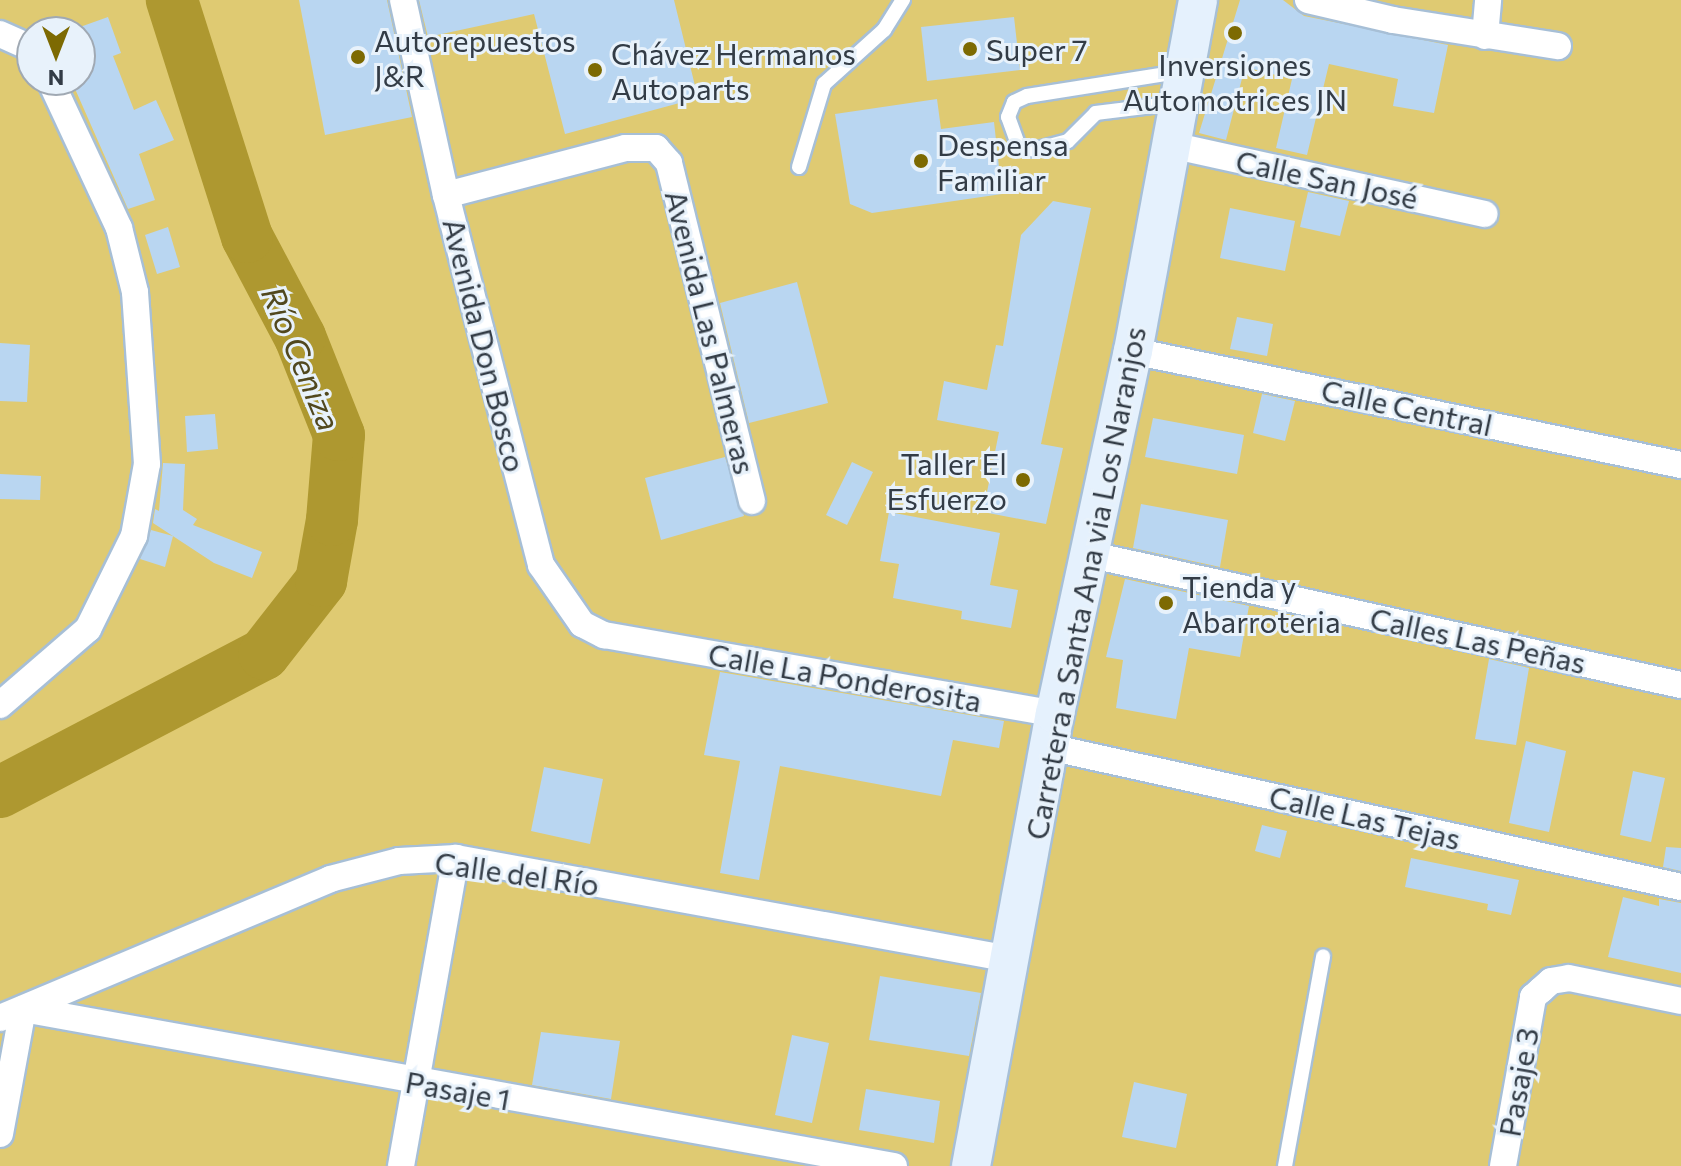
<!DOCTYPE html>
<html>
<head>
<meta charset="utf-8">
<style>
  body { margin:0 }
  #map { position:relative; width:1681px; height:1166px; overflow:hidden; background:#e8f2fb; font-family:Commissioner,sans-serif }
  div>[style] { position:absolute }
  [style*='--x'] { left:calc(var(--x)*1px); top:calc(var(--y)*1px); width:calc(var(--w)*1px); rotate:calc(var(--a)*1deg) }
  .green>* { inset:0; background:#dfca72 }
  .river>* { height:52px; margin:-26px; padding:0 26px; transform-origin:26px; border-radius:26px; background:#ae9830 }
  .building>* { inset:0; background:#b9d6f1 }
  .roads { filter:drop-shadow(2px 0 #a7bfd6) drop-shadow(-2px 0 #a7bfd6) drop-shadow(0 2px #a7bfd6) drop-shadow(0 -2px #a7bfd6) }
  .service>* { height:14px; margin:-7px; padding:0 7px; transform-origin:7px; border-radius:7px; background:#fff }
  .minor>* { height:26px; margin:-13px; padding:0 13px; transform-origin:13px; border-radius:13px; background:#fff }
  .secondary>* { height:38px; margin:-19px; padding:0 19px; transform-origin:19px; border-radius:19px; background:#e5f1fd }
  .dots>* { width:22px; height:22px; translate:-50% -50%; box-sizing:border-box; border:4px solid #e8f2fb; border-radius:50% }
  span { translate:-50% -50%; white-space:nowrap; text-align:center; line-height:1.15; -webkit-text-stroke:6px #e8f2fb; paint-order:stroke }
  .poi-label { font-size:30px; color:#333c46 }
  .left { translate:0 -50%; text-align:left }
  .right { translate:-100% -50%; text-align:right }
  .street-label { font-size:30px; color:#333c46 }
  .water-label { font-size:32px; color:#51481e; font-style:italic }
  .north { position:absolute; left:16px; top:16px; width:80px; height:80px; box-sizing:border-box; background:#e8f2fb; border:2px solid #a0a9b3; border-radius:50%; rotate:180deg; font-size:22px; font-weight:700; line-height:32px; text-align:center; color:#333c46 }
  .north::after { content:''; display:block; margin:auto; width:28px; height:36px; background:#7d6a02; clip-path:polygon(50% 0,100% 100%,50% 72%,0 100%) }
</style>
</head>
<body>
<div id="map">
  <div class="green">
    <div style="clip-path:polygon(evenodd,0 0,1681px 0,1681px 1166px,0 1166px,0 0,32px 32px,80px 32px,80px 80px,32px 80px,32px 32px)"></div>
  </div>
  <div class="river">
    <div style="--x:0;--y:792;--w:298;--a:-27.6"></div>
    <div style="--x:264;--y:654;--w:93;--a:-52"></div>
    <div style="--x:321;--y:581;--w:62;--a:-79.8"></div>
    <div style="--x:332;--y:520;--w:85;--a:-85.3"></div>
    <div style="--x:339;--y:435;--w:105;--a:-111.7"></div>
    <div style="--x:300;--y:337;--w:113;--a:-117.9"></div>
    <div style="--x:247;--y:237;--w:249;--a:-107.6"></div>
  </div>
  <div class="building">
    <div style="clip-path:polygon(299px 0,387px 0,412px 117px,325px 135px)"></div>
    <div style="clip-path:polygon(419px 0,674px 0,698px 98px,565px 134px,534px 14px,428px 37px)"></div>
    <div style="clip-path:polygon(1240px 0,1283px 0,1304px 16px,1448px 45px,1434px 113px,1393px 106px,1398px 79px,1329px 64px,1307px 155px,1276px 148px,1292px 79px,1245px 67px,1226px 140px,1199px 133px)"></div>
    <div style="clip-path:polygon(108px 17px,121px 53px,113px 56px,134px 110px,156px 100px,174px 140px,139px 154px,155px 200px,128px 209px,72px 82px,80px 80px,80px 27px)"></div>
    <div style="clip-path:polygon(1014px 17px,1020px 70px,927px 81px,921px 27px)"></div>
    <div style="clip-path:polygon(937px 99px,941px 129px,994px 122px,1002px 194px,872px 213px,850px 204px,835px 114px)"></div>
    <div style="clip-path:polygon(1308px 192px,1349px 201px,1340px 236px,1300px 227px)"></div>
    <div style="clip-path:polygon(1053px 201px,1091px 208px,1041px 444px,1063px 448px,1046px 524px,983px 512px,999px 432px,937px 420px,944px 381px,987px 390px,996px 345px,1003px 346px,1021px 235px)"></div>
    <div style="clip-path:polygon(1230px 208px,1295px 221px,1285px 271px,1220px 258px)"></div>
    <div style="clip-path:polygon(168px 227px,180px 267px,157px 274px,145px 235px)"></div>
    <div style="clip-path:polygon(797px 282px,828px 403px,749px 423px,720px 303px)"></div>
    <div style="clip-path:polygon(1237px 317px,1273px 324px,1267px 356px,1230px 349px)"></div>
    <div style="clip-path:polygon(0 343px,30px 345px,27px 402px,0 401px)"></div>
    <div style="clip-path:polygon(1262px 394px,1295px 401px,1285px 441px,1253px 433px)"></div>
    <div style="clip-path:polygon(215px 414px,218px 449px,187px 452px,185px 416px)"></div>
    <div style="clip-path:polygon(1153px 418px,1244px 435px,1237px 474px,1145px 457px)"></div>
    <div style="clip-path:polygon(725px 457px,744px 516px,661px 540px,645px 478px)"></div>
    <div style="clip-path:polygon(852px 462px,873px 472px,847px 525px,826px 515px)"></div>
    <div style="clip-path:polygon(163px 463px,185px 464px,183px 510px,197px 519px,193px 525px,262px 552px,252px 578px,214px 563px,153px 523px,155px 509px,159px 511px)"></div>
    <div style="clip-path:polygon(0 474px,41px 476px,40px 500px,0 499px)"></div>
    <div style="clip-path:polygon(1141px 504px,1228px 520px,1220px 567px,1133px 548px)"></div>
    <div style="clip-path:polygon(889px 512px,1000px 533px,990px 585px,1018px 590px,1011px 628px,961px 619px,962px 611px,893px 598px,899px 564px,880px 561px)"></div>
    <div style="clip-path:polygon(151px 530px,173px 536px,165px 567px,140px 559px)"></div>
    <div style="clip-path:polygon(1125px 579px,1249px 606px,1240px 657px,1189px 648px,1176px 719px,1116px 708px,1123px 660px,1106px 657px)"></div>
    <div style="clip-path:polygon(1489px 659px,1529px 668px,1516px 745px,1475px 739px)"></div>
    <div style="clip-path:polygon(720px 672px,1004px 721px,999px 748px,953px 740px,941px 796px,780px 766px,759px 880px,720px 873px,740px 761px,704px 755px)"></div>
    <div style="clip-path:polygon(1526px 741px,1566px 751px,1549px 832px,1509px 823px)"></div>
    <div style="clip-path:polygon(544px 767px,603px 779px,590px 844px,531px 831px)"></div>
    <div style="clip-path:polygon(1633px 771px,1665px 778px,1651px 842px,1620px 835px)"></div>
    <div style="clip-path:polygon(1262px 825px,1287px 831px,1280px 858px,1255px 851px)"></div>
    <div style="clip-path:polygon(1666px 847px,1681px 848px,1681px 871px,1663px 867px)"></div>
    <div style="clip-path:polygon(1411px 858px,1519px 880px,1511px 915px,1487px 910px,1488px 904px,1405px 887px)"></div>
    <div style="clip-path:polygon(1623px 897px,1659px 906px,1659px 899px,1681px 903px,1681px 973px,1608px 957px)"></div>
    <div style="clip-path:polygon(880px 976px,981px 993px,969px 1056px,869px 1040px)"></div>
    <div style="clip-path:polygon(541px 1032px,620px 1041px,611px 1099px,532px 1085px)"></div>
    <div style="clip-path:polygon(792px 1035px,829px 1043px,812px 1123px,775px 1115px)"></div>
    <div style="clip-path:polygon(1134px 1082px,1187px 1094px,1176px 1148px,1122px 1137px)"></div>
    <div style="clip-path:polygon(866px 1089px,940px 1101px,934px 1143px,859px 1130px)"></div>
  </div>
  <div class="roads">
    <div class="service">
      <div style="--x:1177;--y:103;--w:82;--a:173"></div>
      <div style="--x:1096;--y:113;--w:40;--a:135"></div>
      <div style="--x:1068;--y:141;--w:34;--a:165"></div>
      <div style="--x:1035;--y:150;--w:16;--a:-169"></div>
      <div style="--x:1019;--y:147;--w:32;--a:-110"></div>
      <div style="--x:1008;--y:117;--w:16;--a:-68"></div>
      <div style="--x:1014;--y:102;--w:14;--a:-25"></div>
      <div style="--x:1027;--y:96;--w:159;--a:-9"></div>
      <div style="--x:799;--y:167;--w:87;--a:-73.2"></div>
      <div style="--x:824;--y:84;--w:81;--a:-42"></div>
      <div style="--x:884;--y:30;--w:36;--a:-58"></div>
      <div style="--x:1285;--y:1166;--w:213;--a:-79.7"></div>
    </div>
    <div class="minor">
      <div style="--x:403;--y:0;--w:200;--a:77.6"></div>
      <div style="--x:446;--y:195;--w:382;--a:75.6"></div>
      <div style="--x:541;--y:565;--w:72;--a:55.2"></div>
      <div style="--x:582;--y:624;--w:25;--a:27"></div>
      <div style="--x:604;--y:635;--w:458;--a:9.9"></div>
      <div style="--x:1308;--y:0;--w:87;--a:13.2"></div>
      <div style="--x:1393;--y:20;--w:167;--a:9"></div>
      <div style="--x:0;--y:34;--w:35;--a:24"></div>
      <div style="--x:1485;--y:36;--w:36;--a:-85"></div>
      <div style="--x:1171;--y:145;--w:321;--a:12.4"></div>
      <div style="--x:446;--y:195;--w:185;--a:-14.7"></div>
      <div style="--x:625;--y:148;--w:31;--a:0"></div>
      <div style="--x:656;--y:148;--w:20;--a:49"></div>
      <div style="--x:669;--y:163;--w:348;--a:76.2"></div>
      <div style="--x:1133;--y:351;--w:560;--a:11.75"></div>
      <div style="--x:1087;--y:554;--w:608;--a:12.44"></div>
      <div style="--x:0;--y:705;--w:116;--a:-40.8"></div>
      <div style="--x:88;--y:629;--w:104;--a:-63.7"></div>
      <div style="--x:134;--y:536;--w:73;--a:-79.8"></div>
      <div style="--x:147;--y:464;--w:172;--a:-94"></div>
      <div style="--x:135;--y:292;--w:66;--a:-104"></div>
      <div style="--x:119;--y:228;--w:163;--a:-115"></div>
      <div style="--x:1049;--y:747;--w:647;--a:12.49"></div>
      <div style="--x:0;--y:1018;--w:358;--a:-22.8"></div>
      <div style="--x:330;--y:879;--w:71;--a:-14.6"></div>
      <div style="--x:399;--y:861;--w:57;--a:-3"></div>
      <div style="--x:456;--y:858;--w:563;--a:10.33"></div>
      <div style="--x:0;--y:1134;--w:127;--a:-79.6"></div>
      <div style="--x:23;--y:1009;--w:885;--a:10.22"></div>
      <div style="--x:401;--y:1166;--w:313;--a:-79.9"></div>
      <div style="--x:1503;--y:1166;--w:172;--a:-79.9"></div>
      <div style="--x:1533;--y:997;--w:11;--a:-41"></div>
      <div style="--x:1541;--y:990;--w:13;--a:-42"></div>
      <div style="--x:1551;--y:981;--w:18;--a:-9"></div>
      <div style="--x:1569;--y:978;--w:114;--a:11.6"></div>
    </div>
    <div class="secondary">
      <div style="--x:971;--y:1166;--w:460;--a:-79.5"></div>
      <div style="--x:1055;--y:714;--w:371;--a:-77.9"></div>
      <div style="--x:1133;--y:351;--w:357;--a:-79.5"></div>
    </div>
  </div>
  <div class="dots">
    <div style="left:1235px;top:33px;background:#7d6a02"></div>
    <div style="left:970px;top:49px;background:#7d6a02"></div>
    <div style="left:358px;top:57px;background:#7d6a02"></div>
    <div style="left:595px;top:70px;background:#7d6a02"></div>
    <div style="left:921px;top:161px;background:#7d6a02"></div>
    <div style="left:1023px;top:480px;background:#7d6a02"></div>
    <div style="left:1166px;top:603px;background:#7d6a02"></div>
  </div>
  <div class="poi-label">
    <span class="left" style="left:374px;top:57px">Autorepuestos<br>J&amp;R</span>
    <span class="left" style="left:986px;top:49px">Super 7</span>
    <span class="left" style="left:611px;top:70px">Chávez Hermanos<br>Autoparts</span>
    <span style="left:1235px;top:81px">Inversiones<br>Automotrices JN</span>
    <span class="left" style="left:937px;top:161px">Despensa<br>Familiar</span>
    <span class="right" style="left:1007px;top:480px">Taller El<br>Esfuerzo</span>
    <span class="left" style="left:1182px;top:603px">Tienda y<br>Abarroteria</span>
  </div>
  <div class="street-label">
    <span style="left:1327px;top:179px;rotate:12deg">Calle San José</span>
    <span style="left:711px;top:332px;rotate:76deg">Avenida Las Palmeras</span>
    <span style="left:485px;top:345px;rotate:76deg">Avenida Don Bosco</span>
    <span style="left:1407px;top:407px;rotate:12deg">Calle Central</span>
    <span style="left:1085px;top:583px;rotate:-79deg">Carretera a Santa Ana via Los Naranjos</span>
    <span style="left:1478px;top:640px;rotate:12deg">Calles Las Peñas</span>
    <span style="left:845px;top:677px;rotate:10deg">Calle La Ponderosita</span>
    <span style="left:1365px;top:817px;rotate:13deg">Calle Las Tejas</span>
    <span style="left:517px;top:873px;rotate:8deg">Calle del Río</span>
    <span style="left:1518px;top:1082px;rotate:-80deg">Pasaje 3</span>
    <span style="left:458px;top:1090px;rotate:10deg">Pasaje 1</span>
  </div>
  <div class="water-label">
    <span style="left:302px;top:358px;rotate:67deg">Río Ceniza</span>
  </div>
  <div class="north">N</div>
</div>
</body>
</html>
